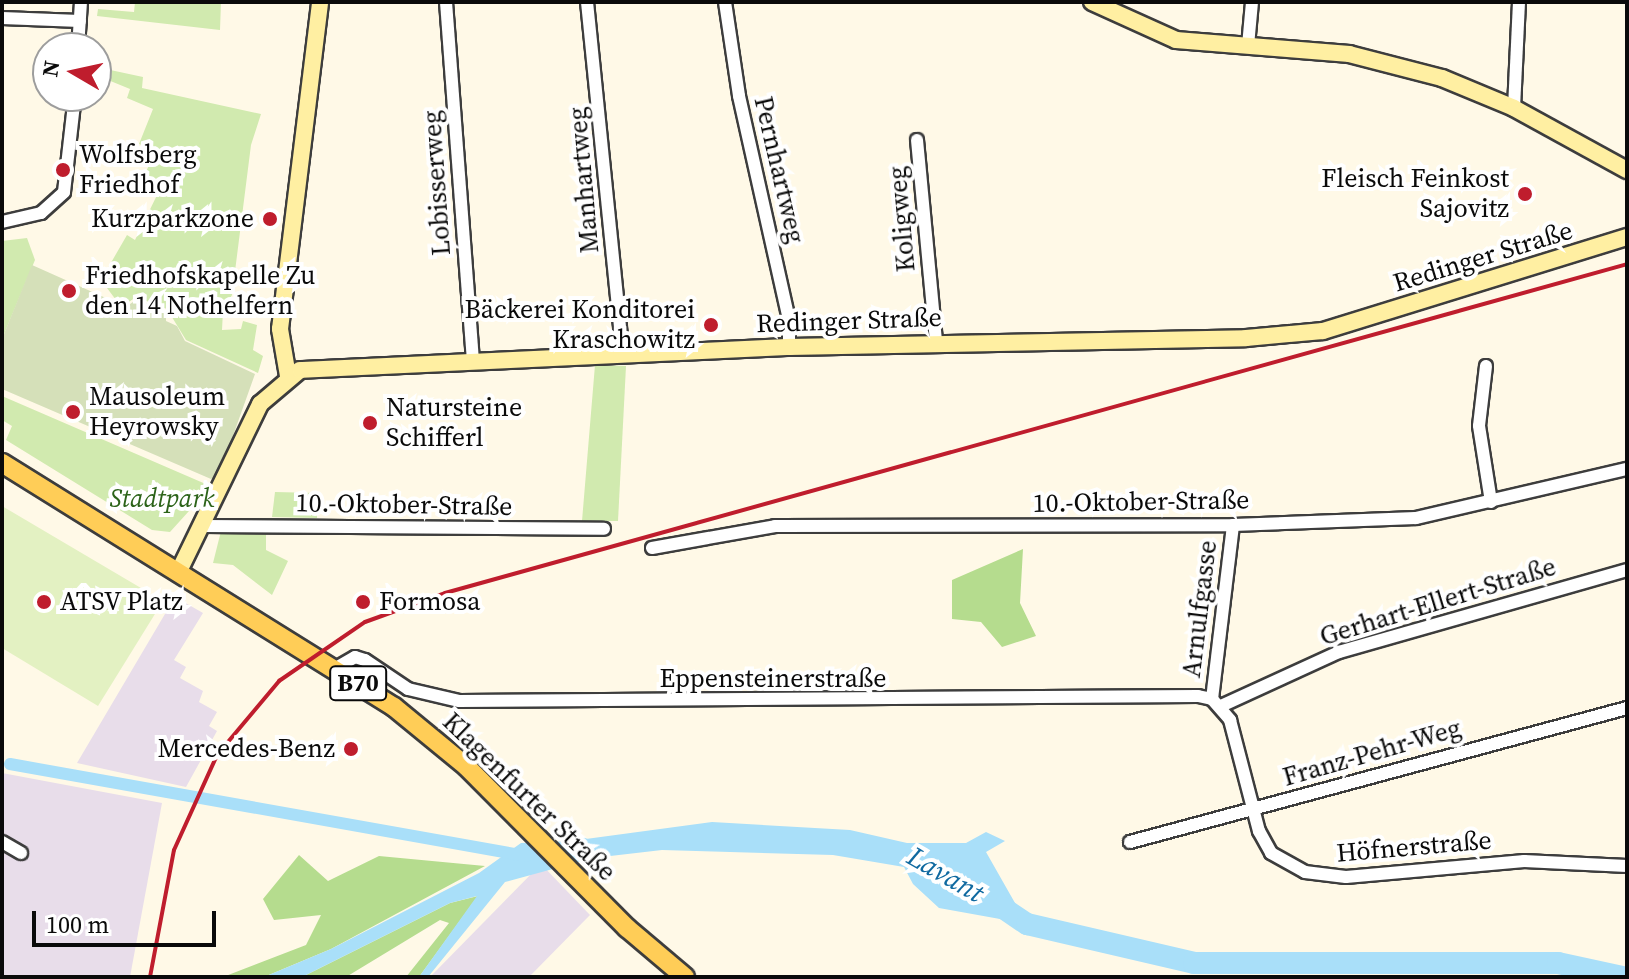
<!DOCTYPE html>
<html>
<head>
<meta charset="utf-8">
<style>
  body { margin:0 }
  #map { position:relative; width:1629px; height:979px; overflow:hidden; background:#fff9e7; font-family:"Source Serif 4",serif }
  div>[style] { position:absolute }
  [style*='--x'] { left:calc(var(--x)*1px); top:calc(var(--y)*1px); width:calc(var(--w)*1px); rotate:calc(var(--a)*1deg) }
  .industrial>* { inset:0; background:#e8ddea }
  .green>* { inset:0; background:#d1eaaf }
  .forest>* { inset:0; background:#b5dc8e }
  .cemetery>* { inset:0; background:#d5e0b9 }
  .pitch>* { inset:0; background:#e3f1c2 }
  .water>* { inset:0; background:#a9dff9 }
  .stream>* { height:4px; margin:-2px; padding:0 2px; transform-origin:2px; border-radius:2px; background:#a9dff9 }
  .canal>* { height:12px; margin:-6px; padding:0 6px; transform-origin:6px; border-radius:6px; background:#a9dff9 }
  .river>* { height:22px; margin:-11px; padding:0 11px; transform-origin:11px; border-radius:11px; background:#a9dff9 }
  .roads { filter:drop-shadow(2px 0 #3d3d3d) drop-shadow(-2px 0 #3d3d3d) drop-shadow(0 2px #3d3d3d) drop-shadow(0 -2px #3d3d3d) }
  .street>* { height:12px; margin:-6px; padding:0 6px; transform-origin:6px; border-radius:6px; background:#fff }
  .secondary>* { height:16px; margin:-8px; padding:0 8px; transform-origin:8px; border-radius:8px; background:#ffefa2 }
  .primary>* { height:18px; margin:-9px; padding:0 9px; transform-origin:9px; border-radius:9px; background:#ffcd57 }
  .rail>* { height:4px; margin:-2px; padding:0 2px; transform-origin:2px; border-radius:2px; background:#bf1d2d }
  .dots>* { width:22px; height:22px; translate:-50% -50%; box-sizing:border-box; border:4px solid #fff; border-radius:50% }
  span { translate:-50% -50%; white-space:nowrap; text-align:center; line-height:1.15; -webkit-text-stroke:8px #fff; paint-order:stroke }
  .shield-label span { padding:2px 6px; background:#fff; border:2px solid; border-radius:6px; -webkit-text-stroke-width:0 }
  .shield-label { font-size:24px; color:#0a0a0a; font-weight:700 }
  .poi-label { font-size:26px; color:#0a0a0a }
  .left { translate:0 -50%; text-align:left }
  .right { translate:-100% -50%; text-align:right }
  .street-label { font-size:26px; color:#0a0a0a }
  .park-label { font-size:26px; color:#2c6319; font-style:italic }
  .water-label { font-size:28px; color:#0f69a0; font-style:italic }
  .frame { position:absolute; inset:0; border:4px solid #0a0a0a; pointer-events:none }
  .north { position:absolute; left:32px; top:32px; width:80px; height:80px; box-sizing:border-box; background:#fff; border:2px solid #9d9d9d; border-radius:50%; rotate:279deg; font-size:22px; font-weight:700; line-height:32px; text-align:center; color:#0a0a0a }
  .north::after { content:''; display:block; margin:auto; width:28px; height:36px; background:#bf1d2d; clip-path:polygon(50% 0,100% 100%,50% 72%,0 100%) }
  .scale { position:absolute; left:32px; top:911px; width:184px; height:36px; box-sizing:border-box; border:4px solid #0a0a0a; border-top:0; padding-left:10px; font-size:24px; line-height:28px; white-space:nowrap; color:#0a0a0a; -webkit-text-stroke:6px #fff; paint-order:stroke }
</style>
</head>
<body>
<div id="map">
  <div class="industrial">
    <div style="clip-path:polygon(175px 597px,203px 613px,174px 660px,186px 667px,180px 678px,203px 691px,199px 702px,217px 712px,209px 726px,217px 731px,186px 787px,77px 763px)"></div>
    <div style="clip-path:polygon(2px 773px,162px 803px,130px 977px,2px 977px)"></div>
    <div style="clip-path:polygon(541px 864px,590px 915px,529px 977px,430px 977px)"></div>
  </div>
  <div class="green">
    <div style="clip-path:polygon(135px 2px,221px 2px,220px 30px,97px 16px,98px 9px,134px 12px)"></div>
    <div style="clip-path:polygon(101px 68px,143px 77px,142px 88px,261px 114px,251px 145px,232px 295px,223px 311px,222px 330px,241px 329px,243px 321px,257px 325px,253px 350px,263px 356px,258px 373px,186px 340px,167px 309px,136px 297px,126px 304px,116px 300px,101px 280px,127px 235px,135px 240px,161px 187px,144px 177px,155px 150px,139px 144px,153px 109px,127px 98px,130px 89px,108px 80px)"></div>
    <div style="clip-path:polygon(27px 238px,35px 260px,2px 339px,2px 241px)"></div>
    <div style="clip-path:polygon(595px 365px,626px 366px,618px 521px,582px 521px)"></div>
    <div style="clip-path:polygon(2px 396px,208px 485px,208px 490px,170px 532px,152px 530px,6px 440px,12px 426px,2px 420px)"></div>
    <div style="clip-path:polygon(275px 492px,317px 493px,317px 518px,272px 517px)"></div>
    <div style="clip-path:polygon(221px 531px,266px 531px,266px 550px,288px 561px,272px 595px,233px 565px,213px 563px)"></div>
  </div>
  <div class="forest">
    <div style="clip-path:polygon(1023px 549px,1020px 603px,1036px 636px,1002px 647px,981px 622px,952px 619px,952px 580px)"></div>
    <div style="clip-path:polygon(299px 855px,328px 881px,379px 856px,485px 866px,331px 949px,264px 977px,223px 977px,306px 945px,321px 915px,274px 920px,263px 899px)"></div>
    <div style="clip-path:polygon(478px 896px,419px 977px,406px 977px,449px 923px,440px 920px,346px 977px,302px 977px,450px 903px)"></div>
  </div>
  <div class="cemetery">
    <div style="clip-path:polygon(32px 265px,126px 307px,137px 299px,166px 311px,166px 321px,177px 326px,185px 341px,255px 374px,219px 475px,211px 479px,2px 389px,2px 339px)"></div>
  </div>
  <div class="pitch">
    <div style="clip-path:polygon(2px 506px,163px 601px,98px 706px,2px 648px)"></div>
  </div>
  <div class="water">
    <div style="clip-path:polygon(712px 822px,850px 830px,907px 843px,966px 843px,986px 832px,1005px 841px,986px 852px,1027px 924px,939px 908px,913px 884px,904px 867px,833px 855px,662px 850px,593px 858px,505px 882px,428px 977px,419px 977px,477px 896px,450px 903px,302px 977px,264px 977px,331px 949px,479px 873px,521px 843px,571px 841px)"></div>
  </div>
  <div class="stream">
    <div style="--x:564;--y:832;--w:26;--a:21"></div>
  </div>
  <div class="canal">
    <div style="--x:10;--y:764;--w:524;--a:10.11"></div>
  </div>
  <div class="river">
    <div style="--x:1003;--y:908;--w:29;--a:34"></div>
    <div style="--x:1027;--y:924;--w:171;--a:13.1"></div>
    <div style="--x:1194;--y:963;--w:364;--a:0"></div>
    <div style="--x:1558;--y:963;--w:66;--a:12.2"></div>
  </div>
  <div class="roads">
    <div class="street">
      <div style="--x:446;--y:2;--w:359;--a:85.7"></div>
      <div style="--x:587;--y:2;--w:354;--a:84.2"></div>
      <div style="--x:725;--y:2;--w:95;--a:81.5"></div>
      <div style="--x:739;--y:96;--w:229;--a:77.4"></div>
      <div style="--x:789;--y:319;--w:28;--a:90"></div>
      <div style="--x:2;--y:18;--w:78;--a:2.2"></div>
      <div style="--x:1248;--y:46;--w:44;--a:-84.8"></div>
      <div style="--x:78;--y:48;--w:46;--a:-86.3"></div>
      <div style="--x:1514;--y:108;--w:106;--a:-87.3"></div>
      <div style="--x:917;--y:140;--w:203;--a:84.6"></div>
      <div style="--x:2;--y:222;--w:40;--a:-13"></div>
      <div style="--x:41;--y:213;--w:31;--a:-42"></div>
      <div style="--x:64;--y:192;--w:97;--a:-83.5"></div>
      <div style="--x:1486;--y:366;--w:60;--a:96.7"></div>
      <div style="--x:1479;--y:426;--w:77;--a:81"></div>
      <div style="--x:205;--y:526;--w:399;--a:0.4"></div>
      <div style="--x:652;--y:548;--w:125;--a:-10.1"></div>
      <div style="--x:775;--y:526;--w:458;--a:-0.1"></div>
      <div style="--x:1233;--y:525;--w:183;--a:-2.2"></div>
      <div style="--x:1416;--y:518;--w:217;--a:-13.1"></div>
      <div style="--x:336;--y:668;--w:22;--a:-30"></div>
      <div style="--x:355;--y:657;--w:10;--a:17"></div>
      <div style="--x:365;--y:660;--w:52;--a:34"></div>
      <div style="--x:408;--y:689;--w:52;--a:13.2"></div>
      <div style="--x:459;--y:701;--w:739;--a:-0.39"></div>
      <div style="--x:1198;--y:696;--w:14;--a:12"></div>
      <div style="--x:1212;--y:699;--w:28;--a:49"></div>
      <div style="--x:1230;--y:720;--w:115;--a:75.4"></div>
      <div style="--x:1259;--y:831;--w:25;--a:61"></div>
      <div style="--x:1271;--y:853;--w:39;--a:29"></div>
      <div style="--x:1305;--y:872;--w:41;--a:7"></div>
      <div style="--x:1346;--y:877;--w:179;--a:-5.1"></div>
      <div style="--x:1524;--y:861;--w:103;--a:2.8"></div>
      <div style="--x:1212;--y:699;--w:175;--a:-83.1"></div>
      <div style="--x:1221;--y:706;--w:130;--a:-24.6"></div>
      <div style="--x:1339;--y:652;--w:299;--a:-15.9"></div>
      <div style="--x:2;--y:842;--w:22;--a:30"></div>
      <div style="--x:1130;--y:842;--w:515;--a:-15.09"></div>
    </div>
    <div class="secondary">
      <div style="--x:1092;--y:2;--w:92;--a:24.3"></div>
      <div style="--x:1176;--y:40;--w:174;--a:4.6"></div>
      <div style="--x:1349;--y:54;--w:96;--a:14.5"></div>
      <div style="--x:1442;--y:78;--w:78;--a:22.6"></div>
      <div style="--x:1514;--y:108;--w:129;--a:28.8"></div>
      <div style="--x:288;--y:376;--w:48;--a:-99.7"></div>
      <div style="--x:280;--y:329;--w:329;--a:-83"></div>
      <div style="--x:178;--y:573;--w:188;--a:-64.1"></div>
      <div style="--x:260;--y:404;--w:52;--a:-40.4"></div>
      <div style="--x:300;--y:370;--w:490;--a:-2.7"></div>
      <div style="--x:789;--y:347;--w:457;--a:-1.1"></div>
      <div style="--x:1246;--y:338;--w:77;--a:-5.2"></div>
      <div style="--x:1323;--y:331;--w:318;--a:-17.2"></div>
    </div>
    <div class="primary">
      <div style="--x:2;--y:463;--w:462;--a:31.9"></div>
      <div style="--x:394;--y:707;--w:94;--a:39.4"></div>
      <div style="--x:467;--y:767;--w:227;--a:45.2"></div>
      <div style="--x:627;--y:928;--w:76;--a:40.2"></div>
    </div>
  </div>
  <div class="rail">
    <div style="--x:150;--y:977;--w:129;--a:-79.3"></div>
    <div style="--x:174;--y:850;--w:104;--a:-65.6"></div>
    <div style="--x:217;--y:755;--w:97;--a:-50"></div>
    <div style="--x:279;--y:681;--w:104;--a:-34.5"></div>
    <div style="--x:365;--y:622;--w:85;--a:-19.9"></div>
    <div style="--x:445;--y:593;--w:1227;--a:-15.55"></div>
  </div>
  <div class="dots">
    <div style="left:63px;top:170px;background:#bf1d2d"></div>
    <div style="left:1525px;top:194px;background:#bf1d2d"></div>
    <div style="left:270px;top:219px;background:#bf1d2d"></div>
    <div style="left:69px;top:291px;background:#bf1d2d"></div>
    <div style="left:711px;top:325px;background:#bf1d2d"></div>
    <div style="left:73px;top:412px;background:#bf1d2d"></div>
    <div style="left:370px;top:423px;background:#bf1d2d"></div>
    <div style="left:44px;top:602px;background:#bf1d2d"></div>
    <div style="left:363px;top:602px;background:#bf1d2d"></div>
    <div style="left:351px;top:749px;background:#bf1d2d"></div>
  </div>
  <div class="shield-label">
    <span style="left:358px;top:683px">B70</span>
  </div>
  <div class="poi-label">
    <span class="left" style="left:79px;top:170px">Wolfsberg<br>Friedhof</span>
    <span class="right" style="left:1509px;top:194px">Fleisch Feinkost<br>Sajovitz</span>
    <span class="right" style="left:254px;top:219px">Kurzparkzone</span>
    <span class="left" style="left:85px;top:291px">Friedhofskapelle Zu<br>den 14 Nothelfern</span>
    <span class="right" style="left:695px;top:325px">Bäckerei Konditorei<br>Kraschowitz</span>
    <span class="left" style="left:89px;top:412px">Mausoleum<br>Heyrowsky</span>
    <span class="left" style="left:386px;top:423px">Natursteine<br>Schifferl</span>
    <span class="left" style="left:60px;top:602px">ATSV Platz</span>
    <span class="left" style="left:379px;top:602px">Formosa</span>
    <span class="right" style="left:335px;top:749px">Mercedes-Benz</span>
  </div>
  <div class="street-label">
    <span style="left:779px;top:170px;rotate:77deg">Pernhartweg</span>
    <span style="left:584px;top:180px;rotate:-95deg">Manhartweg</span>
    <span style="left:437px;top:183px;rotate:-94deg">Lobisserweg</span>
    <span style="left:902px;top:219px;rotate:-95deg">Koligweg</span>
    <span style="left:1483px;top:257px;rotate:-17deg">Redinger Straße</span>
    <span style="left:849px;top:321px;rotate:-2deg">Redinger Straße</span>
    <span style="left:1141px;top:502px;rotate:-1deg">10.-Oktober-Straße</span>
    <span style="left:404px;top:505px;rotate:1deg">10.-Oktober-Straße</span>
    <span style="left:1438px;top:602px;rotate:-17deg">Gerhart-Ellert-Straße</span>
    <span style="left:1200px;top:609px;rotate:-83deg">Arnulfgasse</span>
    <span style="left:773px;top:679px">Eppensteinerstraße</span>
    <span style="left:1372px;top:753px;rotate:-16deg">Franz-Pehr-Weg</span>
    <span style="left:529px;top:797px;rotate:44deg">Klagenfurter Straße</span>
    <span style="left:1414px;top:847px;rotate:-5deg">Höfnerstraße</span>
  </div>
  <div class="park-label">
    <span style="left:162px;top:499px">Stadtpark</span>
  </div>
  <div class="water-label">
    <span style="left:946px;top:874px;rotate:30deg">Lavant</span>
  </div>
  <div class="frame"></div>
  <div class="north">N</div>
  <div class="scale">100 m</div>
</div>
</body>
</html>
